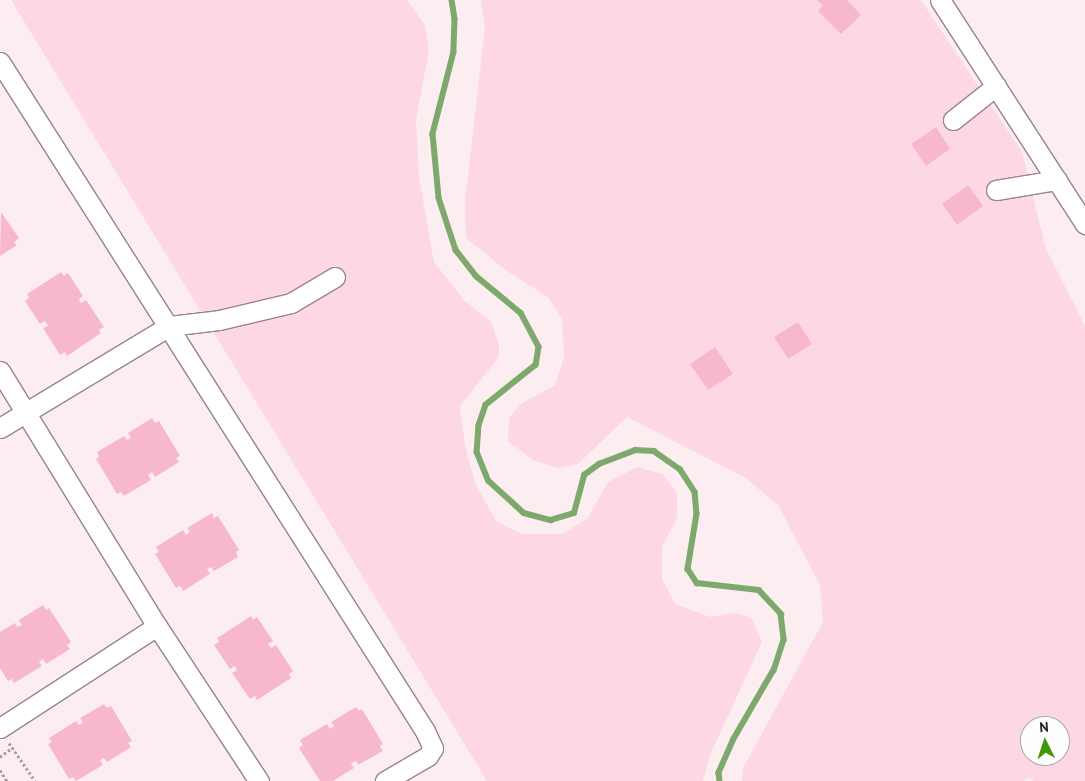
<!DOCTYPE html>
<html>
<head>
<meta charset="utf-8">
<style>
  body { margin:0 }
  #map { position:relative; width:1085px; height:781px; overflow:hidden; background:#fcedf1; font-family:"PT Sans",sans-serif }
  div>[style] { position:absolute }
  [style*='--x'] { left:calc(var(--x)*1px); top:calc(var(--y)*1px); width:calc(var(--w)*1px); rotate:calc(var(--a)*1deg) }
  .green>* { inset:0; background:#fdd8e4 }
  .stream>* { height:5.5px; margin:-2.75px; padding:0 2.75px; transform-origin:2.75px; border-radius:2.75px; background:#7ea96d }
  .building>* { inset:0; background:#f7b8ce }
  .path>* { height:3px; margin-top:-1.5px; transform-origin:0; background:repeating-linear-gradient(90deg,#ab9ea2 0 2.5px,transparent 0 5px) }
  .roads { filter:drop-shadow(1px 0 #9a838b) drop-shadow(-1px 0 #9a838b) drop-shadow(0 1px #9a838b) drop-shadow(0 -1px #9a838b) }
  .minor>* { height:19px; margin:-9.5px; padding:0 9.5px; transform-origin:9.5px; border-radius:9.5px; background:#fff }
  span { translate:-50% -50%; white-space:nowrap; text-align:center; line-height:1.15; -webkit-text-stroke:4px #fefefe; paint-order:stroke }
  .north { position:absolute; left:1020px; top:716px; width:50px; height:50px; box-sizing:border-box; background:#fefefe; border:1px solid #a9a6a7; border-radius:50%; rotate:356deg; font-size:14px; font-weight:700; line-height:20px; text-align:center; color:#2a2124 }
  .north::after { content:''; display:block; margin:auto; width:18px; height:22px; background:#439706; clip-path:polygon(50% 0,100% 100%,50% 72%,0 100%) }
</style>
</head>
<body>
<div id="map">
  <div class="green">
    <div style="clip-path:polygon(11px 0,407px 0,425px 25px,429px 51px,416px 119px,419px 177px,434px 262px,464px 300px,491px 322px,499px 345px,499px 357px,460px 406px,465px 445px,475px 483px,496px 521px,522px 534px,562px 534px,587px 519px,608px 482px,637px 467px,662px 474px,677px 493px,677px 518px,662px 547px,662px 579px,675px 604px,710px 617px,734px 613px,751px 617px,762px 642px,710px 755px,703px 781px,487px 781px)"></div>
    <div style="clip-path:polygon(evenodd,481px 0,921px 0,1022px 152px,1046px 249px,1085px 326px,1085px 781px,1033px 781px,1030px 777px,1024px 781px,742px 781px,743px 768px,823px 622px,820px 585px,778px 505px,744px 477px,627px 417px,578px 464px,558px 468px,533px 460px,508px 441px,509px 418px,521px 404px,555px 385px,564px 357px,562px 319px,548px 297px,507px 271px,466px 238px,465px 201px,485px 27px,481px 0,1030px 726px,1060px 726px,1060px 756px,1030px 756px,1030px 726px)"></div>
  </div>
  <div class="stream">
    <div style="--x:452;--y:0;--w:19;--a:81"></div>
    <div style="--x:455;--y:19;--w:33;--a:92"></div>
    <div style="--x:454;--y:52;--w:85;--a:104.4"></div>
    <div style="--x:433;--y:134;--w:64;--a:84.6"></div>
    <div style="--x:439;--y:198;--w:55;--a:71.9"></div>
    <div style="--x:456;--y:250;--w:33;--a:52"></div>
    <div style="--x:476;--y:276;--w:58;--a:39.4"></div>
    <div style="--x:521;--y:313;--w:38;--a:62"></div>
    <div style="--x:539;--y:347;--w:18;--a:99"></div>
    <div style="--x:536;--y:365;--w:64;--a:141.3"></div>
    <div style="--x:486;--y:405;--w:21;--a:109"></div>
    <div style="--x:479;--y:425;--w:27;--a:94"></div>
    <div style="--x:477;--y:452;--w:31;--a:68"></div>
    <div style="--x:489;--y:481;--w:47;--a:42.4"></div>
    <div style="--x:524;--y:513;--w:28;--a:15"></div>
    <div style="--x:551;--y:520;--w:24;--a:-17"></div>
    <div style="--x:574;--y:513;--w:39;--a:-75"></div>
    <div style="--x:584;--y:475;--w:19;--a:-36"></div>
    <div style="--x:599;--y:464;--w:39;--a:-21"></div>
    <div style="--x:635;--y:450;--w:19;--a:3"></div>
    <div style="--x:654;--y:451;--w:32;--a:35"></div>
    <div style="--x:680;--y:469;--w:27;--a:57"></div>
    <div style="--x:695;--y:492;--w:22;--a:85"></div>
    <div style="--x:697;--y:514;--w:56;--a:99.3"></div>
    <div style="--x:688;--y:569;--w:17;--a:57"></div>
    <div style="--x:697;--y:583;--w:62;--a:6.4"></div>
    <div style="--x:759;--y:590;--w:33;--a:47"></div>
    <div style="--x:781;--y:614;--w:26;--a:83"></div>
    <div style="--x:784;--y:640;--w:32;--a:108"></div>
    <div style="--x:774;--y:670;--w:80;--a:120.1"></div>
    <div style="--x:734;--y:739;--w:37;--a:114"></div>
    <div style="--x:719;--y:773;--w:8;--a:83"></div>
  </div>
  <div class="building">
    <div style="clip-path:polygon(817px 0,847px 0,861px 15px,841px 34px,818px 11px,823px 6px)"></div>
    <div style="clip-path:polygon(936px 127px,950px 149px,926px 166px,911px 144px)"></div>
    <div style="clip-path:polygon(968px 185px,983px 206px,957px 225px,942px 204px)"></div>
    <div style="clip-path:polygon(1px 212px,19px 238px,14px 242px,17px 245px,0 256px)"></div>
    <div style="clip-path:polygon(61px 272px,64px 276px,68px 273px,83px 296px,79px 299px,81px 303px,86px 300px,104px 327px,99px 330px,101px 333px,67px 356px,65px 352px,60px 355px,43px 328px,48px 326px,45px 321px,40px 324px,25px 301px,29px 298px,27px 294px)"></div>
    <div style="clip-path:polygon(798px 322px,812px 344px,788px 359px,774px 337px)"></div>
    <div style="clip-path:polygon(715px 347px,733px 374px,708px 390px,690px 364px)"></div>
    <div style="clip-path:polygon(152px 418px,155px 423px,159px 421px,180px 456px,176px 458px,179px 462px,155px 477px,152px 472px,148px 475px,151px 480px,124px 496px,121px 492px,117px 494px,96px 459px,99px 457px,97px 452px,124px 436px,127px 440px,131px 438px,128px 433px)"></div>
    <div style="clip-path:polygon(212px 513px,214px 518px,218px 516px,239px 550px,236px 552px,238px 557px,214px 571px,211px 567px,207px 569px,210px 574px,183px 591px,180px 586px,176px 588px,155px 554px,159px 552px,156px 547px,183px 530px,186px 535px,190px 532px,187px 528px)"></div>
    <div style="clip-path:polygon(43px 605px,46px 610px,49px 608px,71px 642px,67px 645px,70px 649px,46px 664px,43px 659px,39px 662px,42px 666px,14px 683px,12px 679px,8px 681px,0 668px,0 632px,15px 623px,17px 627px,22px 625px,19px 620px)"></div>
    <div style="clip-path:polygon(251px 616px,253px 620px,257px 617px,273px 641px,268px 644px,271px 648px,276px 645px,293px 671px,289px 674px,291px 678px,257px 700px,255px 696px,250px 699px,232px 673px,237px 670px,235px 666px,230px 669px,214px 645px,219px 642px,217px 638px)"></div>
    <div style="clip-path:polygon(104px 704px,107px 708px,111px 706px,132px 741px,128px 743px,131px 747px,107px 762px,104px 758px,100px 760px,103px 765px,76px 781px,73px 777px,69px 779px,48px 744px,52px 742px,49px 738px,76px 721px,79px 725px,83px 723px,80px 718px)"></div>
    <div style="clip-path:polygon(356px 707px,359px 711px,362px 709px,383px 744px,380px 746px,383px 751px,358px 765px,356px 761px,351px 763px,354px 768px,333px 781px,320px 781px,299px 748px,303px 745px,300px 740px,327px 724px,330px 729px,334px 726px,331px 722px)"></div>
  </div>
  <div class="path">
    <div style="--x:9;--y:743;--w:46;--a:55.6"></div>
    <div style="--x:0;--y:757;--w:15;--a:-37"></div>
    <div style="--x:0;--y:770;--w:13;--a:58"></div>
  </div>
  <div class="roads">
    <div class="minor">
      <div style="--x:940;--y:0;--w:267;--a:57.1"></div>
      <div style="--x:0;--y:62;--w:793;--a:57.57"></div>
      <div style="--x:425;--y:731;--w:19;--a:65"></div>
      <div style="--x:433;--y:748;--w:9;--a:122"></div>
      <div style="--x:428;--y:756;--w:50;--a:149.8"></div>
      <div style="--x:953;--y:120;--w:55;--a:-38.3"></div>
      <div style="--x:996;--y:190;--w:62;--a:-9.3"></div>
      <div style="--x:0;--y:371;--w:299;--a:58.4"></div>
      <div style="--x:157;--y:626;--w:186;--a:56.7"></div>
      <div style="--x:0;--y:428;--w:197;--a:-31.1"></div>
      <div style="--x:169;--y:326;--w:50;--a:-6.8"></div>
      <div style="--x:219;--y:320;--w:74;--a:-13.3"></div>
      <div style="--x:291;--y:303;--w:51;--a:-30.6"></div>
      <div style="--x:0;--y:728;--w:187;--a:-33"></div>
    </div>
  </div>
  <div class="north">N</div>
</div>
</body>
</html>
